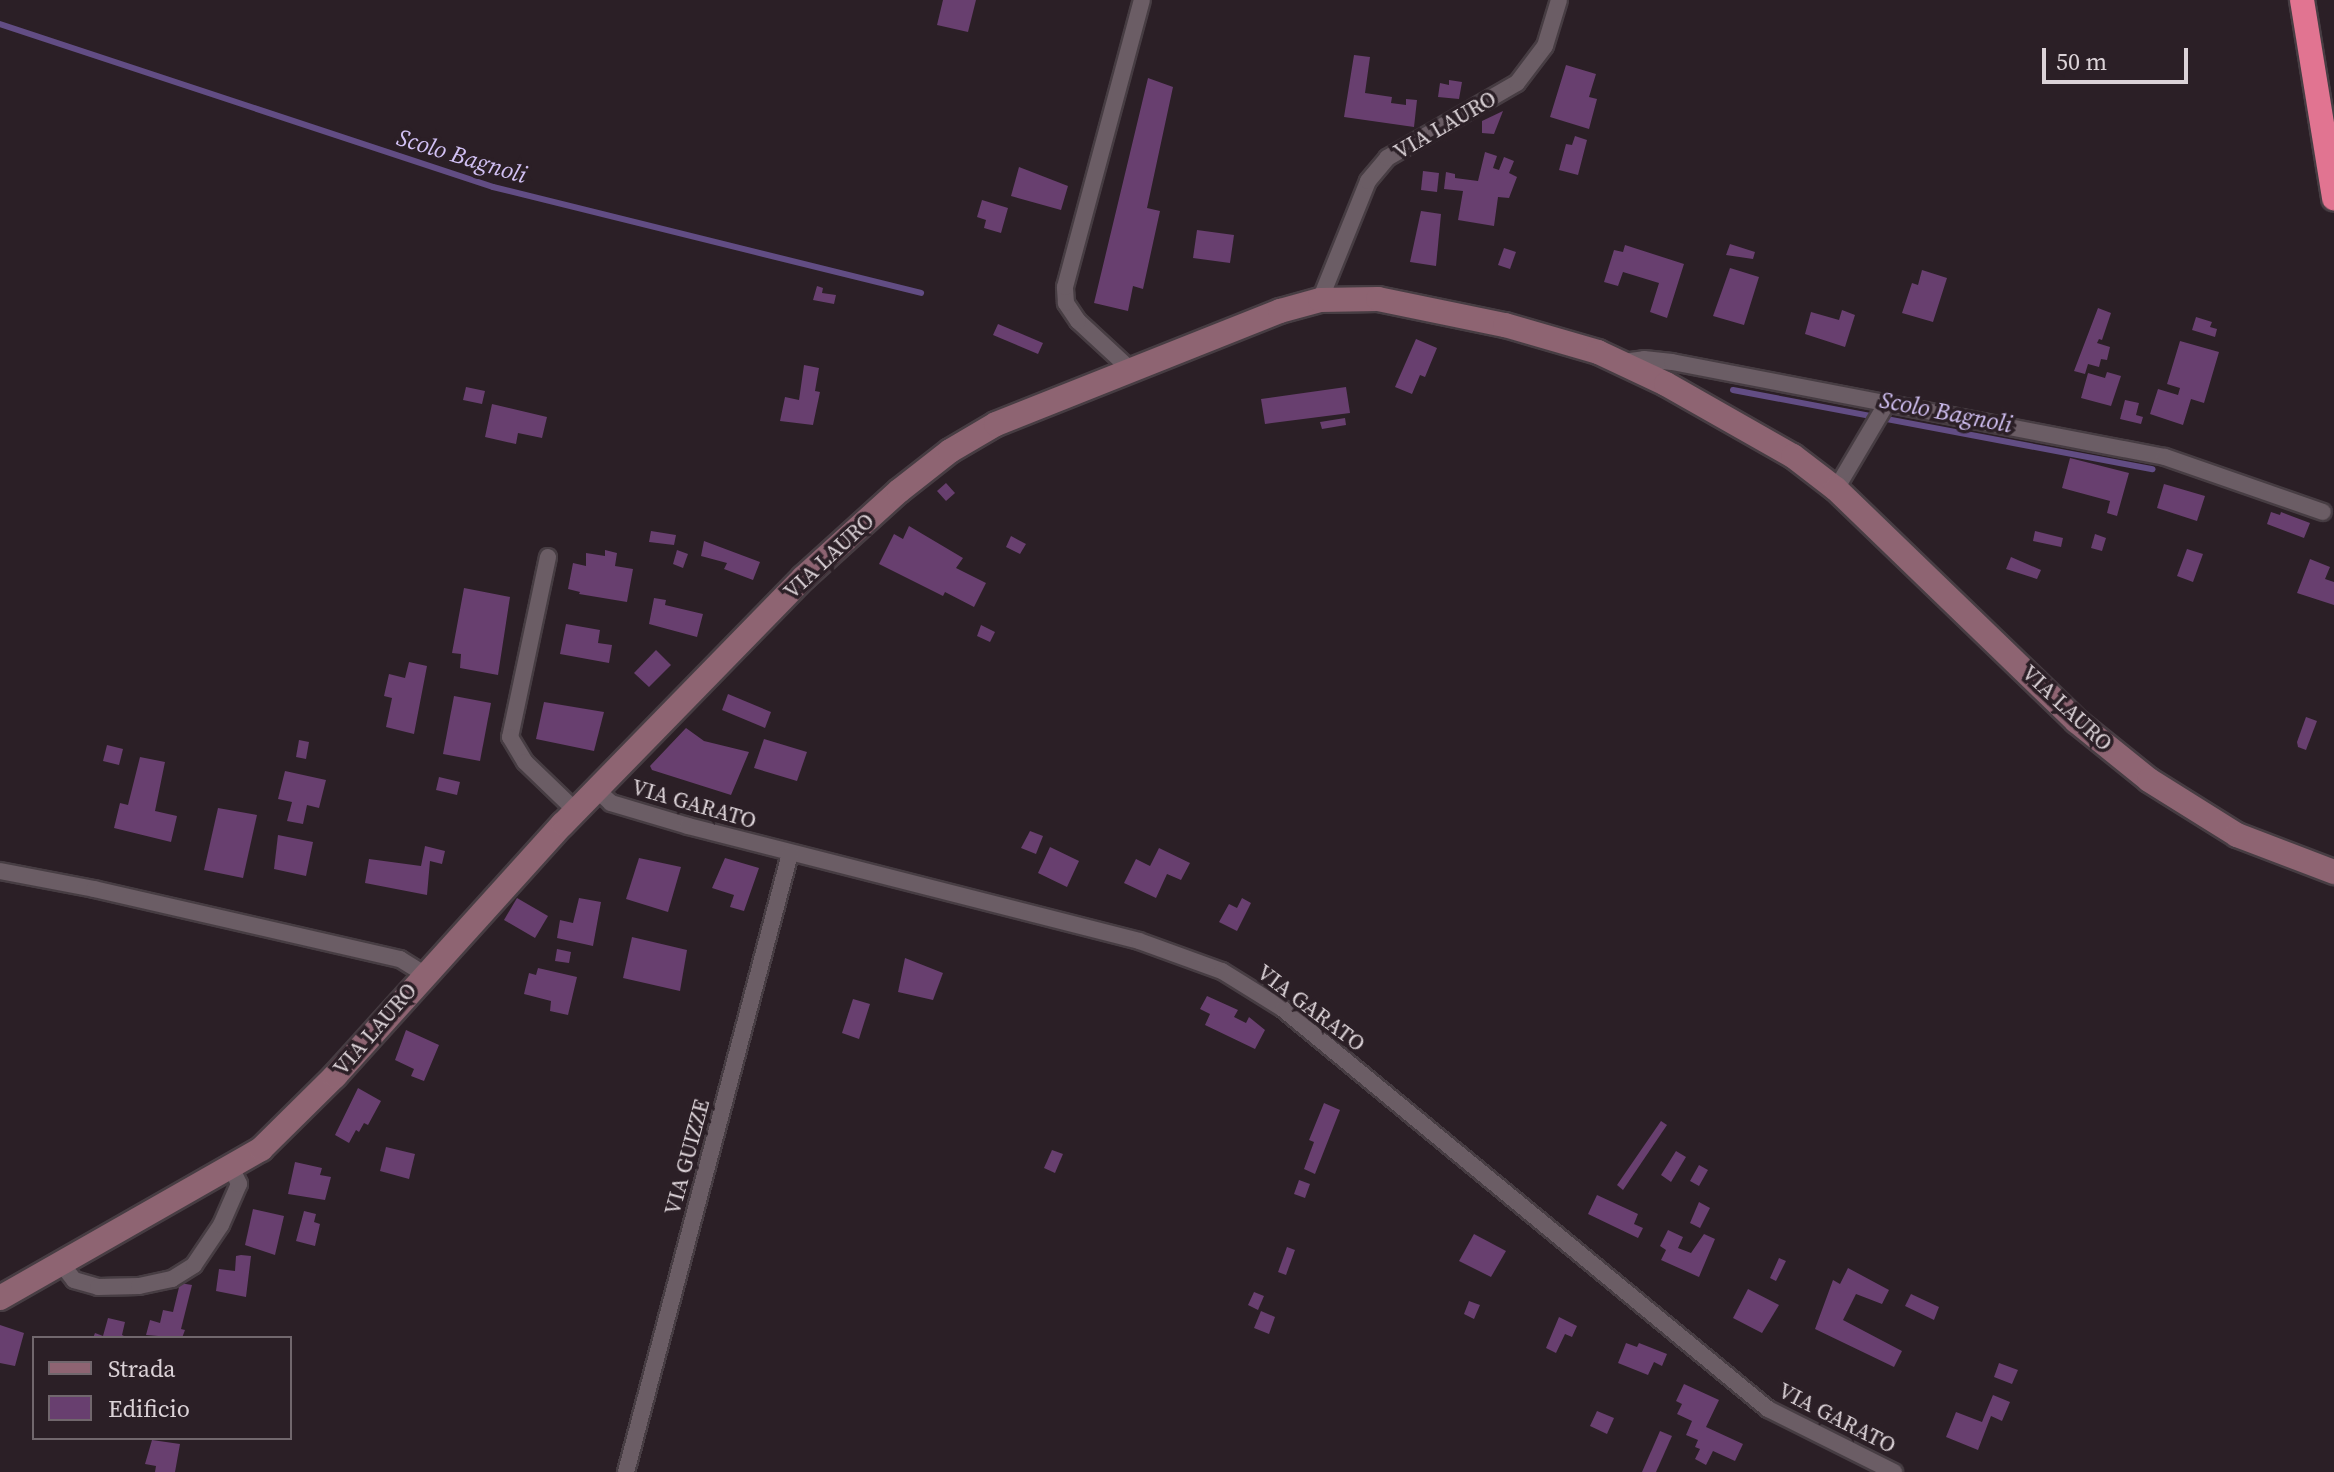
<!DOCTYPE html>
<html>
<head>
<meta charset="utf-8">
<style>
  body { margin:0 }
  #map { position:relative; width:2334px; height:1472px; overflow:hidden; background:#2b1f26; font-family:"Source Serif 4",serif }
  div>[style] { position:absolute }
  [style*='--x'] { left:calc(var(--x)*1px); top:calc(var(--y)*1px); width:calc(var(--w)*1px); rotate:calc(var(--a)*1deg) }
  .stream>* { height:6px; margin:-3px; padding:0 3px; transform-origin:3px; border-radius:3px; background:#624d84 }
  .building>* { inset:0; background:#683f6f }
  .roads { filter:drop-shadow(2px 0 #473d43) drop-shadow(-2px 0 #473d43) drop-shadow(0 2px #473d43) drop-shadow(0 -2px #473d43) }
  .street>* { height:16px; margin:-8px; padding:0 8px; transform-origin:8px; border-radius:8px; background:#6b5d65 }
  .secondary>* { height:24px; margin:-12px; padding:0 12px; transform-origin:12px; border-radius:12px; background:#8e6472 }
  .highway>* { height:24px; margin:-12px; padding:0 12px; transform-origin:12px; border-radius:12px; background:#e17491 }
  span { translate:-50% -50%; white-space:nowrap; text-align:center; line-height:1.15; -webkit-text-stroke:7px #2b1f26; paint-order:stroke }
  .street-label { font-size:22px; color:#dbd2d7 }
  .water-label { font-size:24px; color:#d1c0f3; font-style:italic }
  .legend { position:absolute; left:32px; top:1336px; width:260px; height:104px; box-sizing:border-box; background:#2b1f26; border:2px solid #71676d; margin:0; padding:10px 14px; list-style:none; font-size:24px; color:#dbd2d7 }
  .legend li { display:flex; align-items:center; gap:16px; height:40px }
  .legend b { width:40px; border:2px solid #71676d }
  .scale { position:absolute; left:2042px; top:48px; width:146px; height:36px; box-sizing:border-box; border:4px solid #dbd2d7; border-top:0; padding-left:10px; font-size:24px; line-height:28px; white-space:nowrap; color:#dbd2d7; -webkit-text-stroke:6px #2b1f26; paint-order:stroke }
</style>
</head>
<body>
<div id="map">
  <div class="stream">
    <div style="--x:0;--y:24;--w:519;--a:18.3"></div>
    <div style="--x:493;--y:187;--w:441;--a:13.9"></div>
    <div style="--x:1733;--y:390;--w:427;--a:10.7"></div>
  </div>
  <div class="building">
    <div style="clip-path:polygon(943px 0,976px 0,968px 32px,937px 25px)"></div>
    <div style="clip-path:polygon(1354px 55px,1370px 57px,1365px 93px,1392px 97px,1391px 103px,1406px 105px,1406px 99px,1417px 100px,1414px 127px,1344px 117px)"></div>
    <div style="clip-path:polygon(1566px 65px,1596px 74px,1589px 97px,1597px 99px,1589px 129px,1550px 117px)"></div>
    <div style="clip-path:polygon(1148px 78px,1173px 87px,1147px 208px,1160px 211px,1143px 289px,1133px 286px,1128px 311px,1094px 303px)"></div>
    <div style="clip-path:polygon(1449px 80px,1462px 82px,1459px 99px,1438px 97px,1440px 83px,1449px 85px)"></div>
    <div style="clip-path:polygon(1503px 111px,1494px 134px,1482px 133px,1482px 121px)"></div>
    <div style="clip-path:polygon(1575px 136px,1587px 140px,1578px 175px,1559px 170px,1566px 144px,1572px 145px)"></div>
    <div style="clip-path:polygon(1485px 152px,1497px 156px,1493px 168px,1499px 170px,1504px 157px,1514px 161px,1509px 173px,1517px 177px,1509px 198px,1498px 197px,1494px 226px,1458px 220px,1463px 191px,1444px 189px,1446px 172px,1455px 174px,1455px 178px,1478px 181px)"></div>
    <div style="clip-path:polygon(1019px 167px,1068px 186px,1061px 210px,1011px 196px)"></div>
    <div style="clip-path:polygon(1423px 171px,1439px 173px,1437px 192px,1421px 190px)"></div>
    <div style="clip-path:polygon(982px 200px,1008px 208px,1001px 233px,984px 228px,986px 220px,977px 217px)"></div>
    <div style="clip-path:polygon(1421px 211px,1441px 214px,1436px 266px,1410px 262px)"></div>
    <div style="clip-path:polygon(1197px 230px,1234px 235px,1230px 263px,1193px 258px)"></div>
    <div style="clip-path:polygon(1730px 244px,1755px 252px,1753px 259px,1726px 255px)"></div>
    <div style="clip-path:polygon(1625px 245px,1684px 264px,1667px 318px,1650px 312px,1659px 283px,1623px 272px,1618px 286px,1604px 282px,1614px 250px,1623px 252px)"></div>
    <div style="clip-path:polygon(1504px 248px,1516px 252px,1510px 269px,1498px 265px)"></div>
    <div style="clip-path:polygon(1730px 268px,1759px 277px,1744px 325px,1713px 316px)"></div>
    <div style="clip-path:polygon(1922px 270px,1947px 278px,1933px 322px,1902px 313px,1912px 283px,1918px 285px)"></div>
    <div style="clip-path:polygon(817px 286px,823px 288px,822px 293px,836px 295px,834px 304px,813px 300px)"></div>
    <div style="clip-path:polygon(2098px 308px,2111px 313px,2102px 340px,2099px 339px,2097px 343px,2110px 347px,2107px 360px,2101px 359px,2099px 367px,2088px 364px,2085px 374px,2074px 371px)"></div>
    <div style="clip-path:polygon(1842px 310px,1855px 315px,1845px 347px,1805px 334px,1811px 312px,1839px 320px)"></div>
    <div style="clip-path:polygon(2196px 317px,2212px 322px,2210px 327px,2217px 329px,2215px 337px,2192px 330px)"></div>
    <div style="clip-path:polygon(998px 324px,1043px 343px,1038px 354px,993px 335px)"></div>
    <div style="clip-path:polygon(1416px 339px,1437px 348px,1425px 377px,1420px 375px,1412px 394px,1395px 387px)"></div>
    <div style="clip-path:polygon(2180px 341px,2219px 352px,2204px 403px,2191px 399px,2183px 425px,2150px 414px,2158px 389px,2178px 395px,2180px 388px,2167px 384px)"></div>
    <div style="clip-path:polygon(804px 365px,819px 368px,815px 391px,820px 392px,813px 425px,780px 421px,785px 397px,799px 400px)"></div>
    <div style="clip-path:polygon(2107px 372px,2121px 376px,2111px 406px,2081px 398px,2088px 373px,2105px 378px)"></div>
    <div style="clip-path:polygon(466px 387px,485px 391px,482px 404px,463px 400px)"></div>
    <div style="clip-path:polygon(1346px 387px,1350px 413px,1265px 424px,1261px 399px)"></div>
    <div style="clip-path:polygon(2125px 400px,2139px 403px,2136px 415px,2143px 417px,2141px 424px,2120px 419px)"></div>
    <div style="clip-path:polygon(492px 404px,547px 417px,542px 438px,518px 433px,516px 444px,485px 437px)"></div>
    <div style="clip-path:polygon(1345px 418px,1346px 425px,1322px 429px,1320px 422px)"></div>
    <div style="clip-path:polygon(2070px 458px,2129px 473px,2117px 516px,2107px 513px,2110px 501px,2062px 488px)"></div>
    <div style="clip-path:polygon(946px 483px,955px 493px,946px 501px,937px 491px)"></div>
    <div style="clip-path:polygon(2164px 484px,2205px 496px,2197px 521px,2157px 508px)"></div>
    <div style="clip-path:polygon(2271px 512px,2280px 515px,2281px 512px,2310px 523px,2304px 538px,2267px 524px)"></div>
    <div style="clip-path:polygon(909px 526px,963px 558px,956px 568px,986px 583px,974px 607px,945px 592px,943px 596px,879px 564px,894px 534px,903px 539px)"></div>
    <div style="clip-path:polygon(651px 531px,676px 535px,674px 545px,649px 542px)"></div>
    <div style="clip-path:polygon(2035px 531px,2063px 538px,2061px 547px,2033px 541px)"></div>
    <div style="clip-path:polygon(2095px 534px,2106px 538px,2102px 551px,2091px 548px)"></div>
    <div style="clip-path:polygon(1011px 536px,1026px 544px,1020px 554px,1006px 547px)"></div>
    <div style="clip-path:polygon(704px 541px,760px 562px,753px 580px,724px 569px,727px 563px,701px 556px)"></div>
    <div style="clip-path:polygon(2187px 549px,2203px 554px,2193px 582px,2177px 576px)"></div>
    <div style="clip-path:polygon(605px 550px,617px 553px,615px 566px,633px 569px,627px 602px,579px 594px,580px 592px,568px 589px,573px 563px,586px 566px,586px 553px,605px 556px)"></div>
    <div style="clip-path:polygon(677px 550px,688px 554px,683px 568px,673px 564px)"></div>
    <div style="clip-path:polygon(2011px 557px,2041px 570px,2037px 579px,2006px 569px)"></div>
    <div style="clip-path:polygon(2310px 559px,2330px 567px,2325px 579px,2334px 582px,2334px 605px,2297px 593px)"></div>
    <div style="clip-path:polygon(464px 588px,510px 597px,498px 675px,460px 668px,461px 654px,452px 653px)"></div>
    <div style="clip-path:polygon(654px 598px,666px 600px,665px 605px,703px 614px,697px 637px,649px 624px)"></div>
    <div style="clip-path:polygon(566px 624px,600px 630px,598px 643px,612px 645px,609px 663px,560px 654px)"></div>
    <div style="clip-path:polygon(981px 625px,995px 632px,990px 642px,977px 636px)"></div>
    <div style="clip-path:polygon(656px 650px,671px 665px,649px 687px,634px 673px)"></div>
    <div style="clip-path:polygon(409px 662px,427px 666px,414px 734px,386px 727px,392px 698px,384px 696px,389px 674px,405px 678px)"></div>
    <div style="clip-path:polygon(728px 694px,771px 712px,765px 728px,722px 710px)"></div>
    <div style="clip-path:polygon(454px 696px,491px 703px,480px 761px,443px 754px)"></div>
    <div style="clip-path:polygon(544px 702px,604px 712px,594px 751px,536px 739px)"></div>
    <div style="clip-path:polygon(2306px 717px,2317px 721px,2306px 750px,2298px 747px,2297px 742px)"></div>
    <div style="clip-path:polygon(686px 728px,704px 741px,749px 752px,731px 795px,652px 770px,650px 766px)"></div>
    <div style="clip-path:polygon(764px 739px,807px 752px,797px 781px,754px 768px)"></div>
    <div style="clip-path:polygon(299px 740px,309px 742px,306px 759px,296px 757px)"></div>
    <div style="clip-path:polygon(107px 745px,123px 749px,119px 765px,103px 761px)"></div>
    <div style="clip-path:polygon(140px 757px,165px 762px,155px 811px,177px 816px,171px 842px,114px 828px,120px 803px,128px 805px)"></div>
    <div style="clip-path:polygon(285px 771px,326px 780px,319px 808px,307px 805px,303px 824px,287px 821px,292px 802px,278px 799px)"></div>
    <div style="clip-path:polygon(439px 777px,460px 782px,457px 795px,436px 790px)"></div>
    <div style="clip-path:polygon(218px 808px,257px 815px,243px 878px,204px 870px)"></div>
    <div style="clip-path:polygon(1030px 831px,1043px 836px,1036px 854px,1021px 848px)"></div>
    <div style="clip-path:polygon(278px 835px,313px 842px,306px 876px,274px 869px)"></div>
    <div style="clip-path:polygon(425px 846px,445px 851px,442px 864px,430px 861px,427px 895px,365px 883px,369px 859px,421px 866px)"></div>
    <div style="clip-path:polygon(1050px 847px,1079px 861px,1067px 887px,1038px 873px)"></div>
    <div style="clip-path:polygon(1159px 848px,1190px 863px,1181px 880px,1167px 874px,1156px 898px,1124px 883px,1136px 859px,1150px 866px)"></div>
    <div style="clip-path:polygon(639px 858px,681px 867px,668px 912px,626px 899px)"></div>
    <div style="clip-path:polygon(725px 858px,759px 868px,744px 911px,730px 907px,734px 895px,712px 888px)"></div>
    <div style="clip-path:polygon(517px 898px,548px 916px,535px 938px,504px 920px)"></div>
    <div style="clip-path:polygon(579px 898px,601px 902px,593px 946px,557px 938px,560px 920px,573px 923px)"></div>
    <div style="clip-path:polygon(1242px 898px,1251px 903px,1237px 931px,1219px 922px,1229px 904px,1237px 908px)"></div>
    <div style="clip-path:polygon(632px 937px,687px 950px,680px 991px,623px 978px)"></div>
    <div style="clip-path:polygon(557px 949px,571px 952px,569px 963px,555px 961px)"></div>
    <div style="clip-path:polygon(905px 958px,943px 973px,933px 1000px,898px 992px)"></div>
    <div style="clip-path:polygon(538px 968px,577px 977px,568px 1015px,550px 1011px,551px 1001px,524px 994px,529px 973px,536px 975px)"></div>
    <div style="clip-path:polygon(1207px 996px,1238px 1010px,1234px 1017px,1246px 1023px,1249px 1017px,1265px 1030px,1255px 1049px,1205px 1025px,1210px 1014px,1200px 1009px)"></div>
    <div style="clip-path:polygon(853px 999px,870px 1004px,859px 1039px,842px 1033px)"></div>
    <div style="clip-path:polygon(406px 1030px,439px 1045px,424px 1081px,411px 1076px,414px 1069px,395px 1060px)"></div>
    <div style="clip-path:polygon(358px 1088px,381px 1101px,368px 1125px,364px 1123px,359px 1132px,356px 1130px,349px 1143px,335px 1135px)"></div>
    <div style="clip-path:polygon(1324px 1103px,1340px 1110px,1315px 1174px,1304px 1169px,1314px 1142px,1309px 1140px)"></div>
    <div style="clip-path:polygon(1661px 1121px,1667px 1125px,1623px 1190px,1617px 1185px)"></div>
    <div style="clip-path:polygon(386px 1147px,415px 1154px,409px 1179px,380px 1171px)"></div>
    <div style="clip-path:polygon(1052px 1150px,1063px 1154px,1055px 1173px,1044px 1168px)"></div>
    <div style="clip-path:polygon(1676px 1151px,1686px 1157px,1671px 1182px,1661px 1175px)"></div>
    <div style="clip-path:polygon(295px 1162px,322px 1168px,320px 1175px,331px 1177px,325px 1200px,288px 1194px)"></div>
    <div style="clip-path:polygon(1699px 1165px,1708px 1170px,1699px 1186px,1690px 1181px)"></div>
    <div style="clip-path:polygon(1299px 1180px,1310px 1184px,1305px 1198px,1294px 1194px)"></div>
    <div style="clip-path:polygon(1597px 1195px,1638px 1214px,1634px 1224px,1643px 1228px,1638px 1238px,1588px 1214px)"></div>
    <div style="clip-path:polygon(1699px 1202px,1710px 1208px,1700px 1228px,1690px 1223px)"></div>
    <div style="clip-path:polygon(253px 1209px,284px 1216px,275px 1255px,245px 1245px)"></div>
    <div style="clip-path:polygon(304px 1211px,316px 1214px,314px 1222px,320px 1224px,315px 1246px,296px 1241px)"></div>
    <div style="clip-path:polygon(1668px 1230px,1683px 1237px,1678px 1248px,1691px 1253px,1704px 1234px,1715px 1239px,1699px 1277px,1661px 1260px,1666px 1250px,1660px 1246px)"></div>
    <div style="clip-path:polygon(1474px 1234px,1506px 1251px,1491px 1277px,1459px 1261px)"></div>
    <div style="clip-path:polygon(1287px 1247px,1295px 1250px,1286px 1275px,1278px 1272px)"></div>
    <div style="clip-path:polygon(241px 1255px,251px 1256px,246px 1297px,216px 1291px,219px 1269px,235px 1271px,236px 1256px)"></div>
    <div style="clip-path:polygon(1779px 1258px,1786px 1261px,1776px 1281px,1770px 1278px)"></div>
    <div style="clip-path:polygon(1848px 1268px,1889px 1290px,1882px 1304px,1856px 1294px,1843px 1320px,1902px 1351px,1894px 1367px,1815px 1329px,1833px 1280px,1840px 1284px)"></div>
    <div style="clip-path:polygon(180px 1283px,192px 1285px,181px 1329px,185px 1330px,182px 1338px,146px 1335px,150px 1320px,160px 1323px,163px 1310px,173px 1312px)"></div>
    <div style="clip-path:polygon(1748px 1289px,1779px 1305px,1762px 1333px,1733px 1318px)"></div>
    <div style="clip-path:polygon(1254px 1292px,1264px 1296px,1258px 1310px,1248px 1305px)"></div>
    <div style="clip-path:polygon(1911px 1294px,1939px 1307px,1934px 1320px,1905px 1306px)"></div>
    <div style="clip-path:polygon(1469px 1301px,1480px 1305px,1474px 1319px,1464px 1314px)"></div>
    <div style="clip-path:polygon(1261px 1311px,1275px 1317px,1269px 1334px,1254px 1328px)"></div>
    <div style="clip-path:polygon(1559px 1317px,1577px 1326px,1572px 1337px,1565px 1334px,1556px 1353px,1546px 1348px)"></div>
    <div style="clip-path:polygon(108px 1318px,125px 1322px,122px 1335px,128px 1338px,93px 1338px,95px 1333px,103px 1336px)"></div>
    <div style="clip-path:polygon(0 1325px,24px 1333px,15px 1366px,0 1363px)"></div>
    <div style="clip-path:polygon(1626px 1343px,1637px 1347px,1639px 1343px,1667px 1354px,1662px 1366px,1654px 1362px,1648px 1375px,1618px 1363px)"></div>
    <div style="clip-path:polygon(1999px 1363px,2018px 1370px,2012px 1384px,1994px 1377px)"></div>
    <div style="clip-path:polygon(1684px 1384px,1719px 1400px,1706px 1427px,1743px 1444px,1735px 1461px,1713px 1451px,1706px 1465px,1695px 1459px,1700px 1449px,1695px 1447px,1698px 1440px,1686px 1435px,1692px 1421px,1677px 1414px,1682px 1404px,1676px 1401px)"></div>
    <div style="clip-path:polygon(1993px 1395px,2010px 1402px,2002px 1421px,1991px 1416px,1978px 1450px,1946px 1437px,1956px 1412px,1982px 1422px)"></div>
    <div style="clip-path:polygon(1597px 1411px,1614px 1418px,1607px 1434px,1590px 1426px)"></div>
    <div style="clip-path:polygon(1660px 1431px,1672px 1436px,1656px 1472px,1642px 1472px)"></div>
    <div style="clip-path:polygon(152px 1440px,180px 1444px,175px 1472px,155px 1472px,156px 1466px,145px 1464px)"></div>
  </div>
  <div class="roads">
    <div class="street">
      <div style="--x:1320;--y:300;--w:128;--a:-68"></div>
      <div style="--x:1368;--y:181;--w:30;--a:-50"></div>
      <div style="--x:1387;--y:158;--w:150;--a:-30"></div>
      <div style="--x:1517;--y:83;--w:46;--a:-52.9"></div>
      <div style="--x:1545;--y:46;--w:48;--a:-73.1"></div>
      <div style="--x:1623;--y:362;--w:21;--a:-8"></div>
      <div style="--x:1644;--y:359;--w:28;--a:6"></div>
      <div style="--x:1672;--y:362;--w:502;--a:10.91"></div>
      <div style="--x:2165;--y:457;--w:167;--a:19.2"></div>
      <div style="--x:1131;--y:370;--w:72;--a:-137.2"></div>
      <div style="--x:1078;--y:321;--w:22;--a:-124"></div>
      <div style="--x:1066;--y:303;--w:16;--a:-94"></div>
      <div style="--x:1065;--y:287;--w:297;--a:-75"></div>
      <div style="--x:1836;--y:489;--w:96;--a:-59.4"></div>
      <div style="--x:548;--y:557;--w:184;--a:101.9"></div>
      <div style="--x:510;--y:737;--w:29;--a:59"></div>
      <div style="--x:525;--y:762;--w:71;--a:43.9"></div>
      <div style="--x:597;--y:790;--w:19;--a:43"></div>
      <div style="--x:611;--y:803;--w:80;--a:16.6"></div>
      <div style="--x:688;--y:826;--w:465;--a:14.3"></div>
      <div style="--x:1139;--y:941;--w:88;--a:19.9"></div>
      <div style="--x:1222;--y:971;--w:72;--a:31.9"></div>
      <div style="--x:1283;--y:1009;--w:629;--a:39.51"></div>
      <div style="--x:1768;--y:1409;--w:141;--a:26.6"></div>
      <div style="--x:0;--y:871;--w:96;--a:10.8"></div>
      <div style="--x:94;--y:889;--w:314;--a:12.9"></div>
      <div style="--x:400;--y:959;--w:28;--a:32"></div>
      <div style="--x:60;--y:1262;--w:23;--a:52"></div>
      <div style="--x:74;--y:1280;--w:25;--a:16"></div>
      <div style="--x:98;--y:1287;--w:41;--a:-1.4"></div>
      <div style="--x:139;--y:1286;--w:34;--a:-12"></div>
      <div style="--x:172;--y:1279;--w:26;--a:-32"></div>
      <div style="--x:194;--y:1265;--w:48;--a:-56"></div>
      <div style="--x:221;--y:1225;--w:45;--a:-66.3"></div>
      <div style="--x:239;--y:1184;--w:17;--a:-115"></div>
      <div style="--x:626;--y:1472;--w:639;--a:-75.14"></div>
    </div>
    <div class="secondary">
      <div style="--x:0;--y:1298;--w:301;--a:-29.7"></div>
      <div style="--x:261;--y:1149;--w:104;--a:-44.6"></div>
      <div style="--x:335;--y:1076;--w:340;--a:-47.9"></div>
      <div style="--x:563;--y:824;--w:344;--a:-45.7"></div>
      <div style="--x:803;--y:578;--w:130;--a:-42.2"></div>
      <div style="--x:899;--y:491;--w:65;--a:-38.1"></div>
      <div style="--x:950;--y:451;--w:53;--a:-30.4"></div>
      <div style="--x:996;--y:424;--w:306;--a:-21.7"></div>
      <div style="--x:1280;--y:311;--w:41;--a:-15.4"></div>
      <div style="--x:1320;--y:300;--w:58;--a:-1"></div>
      <div style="--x:1378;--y:299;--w:130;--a:11.6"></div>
      <div style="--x:1505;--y:325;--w:97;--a:16.2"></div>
      <div style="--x:1598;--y:352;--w:75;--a:25.2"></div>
      <div style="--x:1666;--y:384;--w:146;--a:29.6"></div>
      <div style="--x:1793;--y:456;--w:54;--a:37.5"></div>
      <div style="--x:1836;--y:489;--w:334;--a:44"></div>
      <div style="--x:2076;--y:721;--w:94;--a:38.9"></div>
      <div style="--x:2149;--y:780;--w:104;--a:32"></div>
      <div style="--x:2237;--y:835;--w:104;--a:20.9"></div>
    </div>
    <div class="highway">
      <div style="--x:2302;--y:0;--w:201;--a:80.8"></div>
    </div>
  </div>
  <div class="street-label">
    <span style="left:1445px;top:125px;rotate:-30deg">VIA LAURO</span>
    <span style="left:829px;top:556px;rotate:-43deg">VIA LAURO</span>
    <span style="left:2067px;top:708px;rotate:43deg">VIA LAURO</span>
    <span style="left:694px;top:804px;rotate:16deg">VIA GARATO</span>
    <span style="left:1311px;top:1008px;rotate:37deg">VIA GARATO</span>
    <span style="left:375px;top:1029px;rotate:-49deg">VIA LAURO</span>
    <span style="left:687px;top:1157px;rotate:-75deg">VIA GUIZZE</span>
    <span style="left:1837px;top:1418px;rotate:27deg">VIA GARATO</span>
  </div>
  <div class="water-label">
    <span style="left:462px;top:156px;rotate:17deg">Scolo Bagnoli</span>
    <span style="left:1946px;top:412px;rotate:11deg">Scolo Bagnoli</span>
  </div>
  <ul class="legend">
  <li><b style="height:10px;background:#8e6472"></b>Strada</li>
  <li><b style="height:22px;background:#683f6f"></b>Edificio</li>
  </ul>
  <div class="scale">50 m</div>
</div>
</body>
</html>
